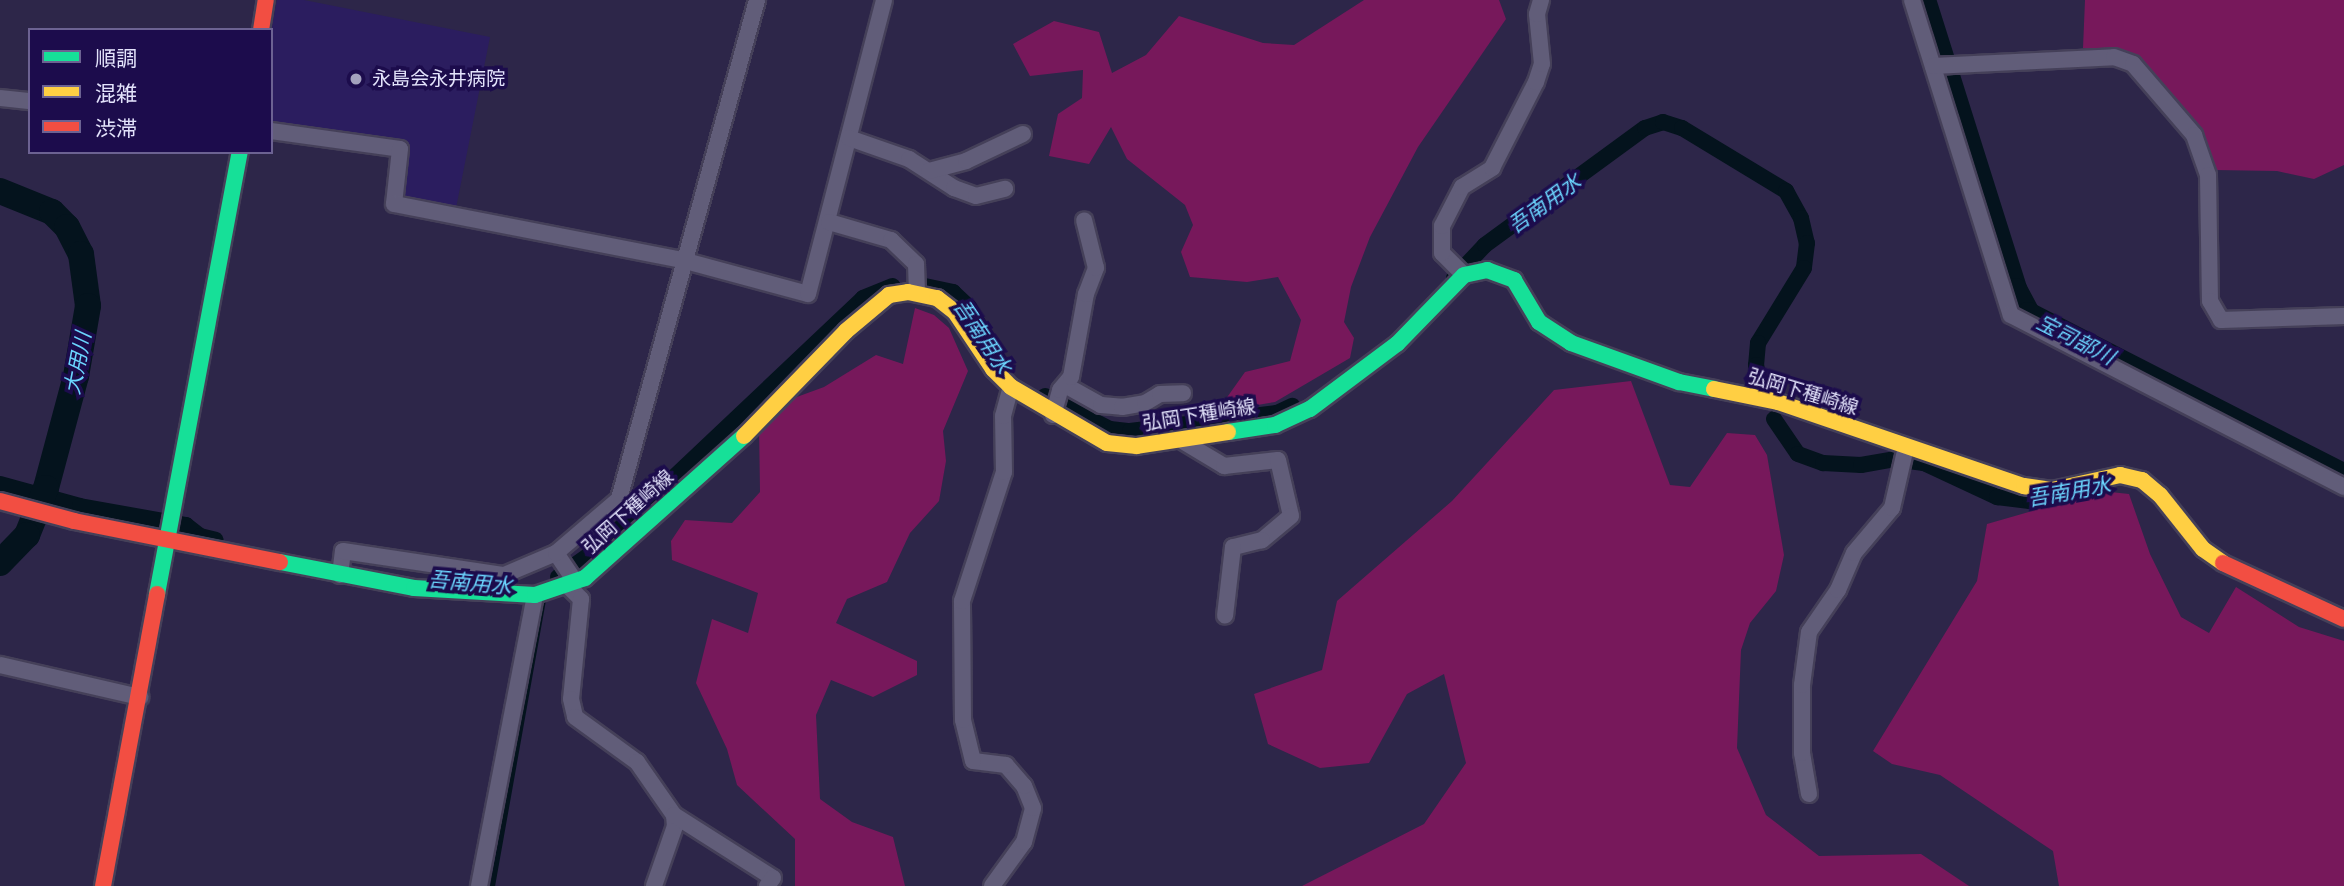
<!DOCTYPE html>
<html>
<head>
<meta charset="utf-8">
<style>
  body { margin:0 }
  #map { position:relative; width:2344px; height:886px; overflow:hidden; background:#2d2649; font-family:Manrope,"Noto Sans JP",sans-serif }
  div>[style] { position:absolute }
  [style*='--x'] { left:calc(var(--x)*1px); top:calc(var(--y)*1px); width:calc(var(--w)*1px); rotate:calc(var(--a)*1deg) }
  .built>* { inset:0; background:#2b1d5f }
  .forest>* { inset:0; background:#77185b }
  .stream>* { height:4.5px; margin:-2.25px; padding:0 2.25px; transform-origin:2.25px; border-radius:2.25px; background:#04131d }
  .canal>* { height:16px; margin:-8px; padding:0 8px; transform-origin:8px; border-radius:8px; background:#04131d }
  .river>* { height:26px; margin:-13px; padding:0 13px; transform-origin:13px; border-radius:13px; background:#04131d }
  .roads { filter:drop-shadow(2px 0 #454059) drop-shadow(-2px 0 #454059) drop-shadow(0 2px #454059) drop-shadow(0 -2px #454059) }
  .street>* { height:16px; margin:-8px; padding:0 8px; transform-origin:8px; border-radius:8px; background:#615d79 }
  .fast>* { height:16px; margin:-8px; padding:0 8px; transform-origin:8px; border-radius:8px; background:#16e098 }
  .slow>* { height:16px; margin:-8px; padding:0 8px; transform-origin:8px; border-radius:8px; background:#ffcf43 }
  .jam>* { height:16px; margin:-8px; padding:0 8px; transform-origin:8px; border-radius:8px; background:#f24e42 }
  .dots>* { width:19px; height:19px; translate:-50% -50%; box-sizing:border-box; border:4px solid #1c0c4c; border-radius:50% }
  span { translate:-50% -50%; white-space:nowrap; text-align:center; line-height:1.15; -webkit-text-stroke:7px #1c0c4c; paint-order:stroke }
  .poi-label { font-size:19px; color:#e3e3fb }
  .left { translate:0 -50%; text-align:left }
  .street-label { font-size:19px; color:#e3e3fb }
  .water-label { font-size:21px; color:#6bd5fe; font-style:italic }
  .legend { position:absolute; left:28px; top:28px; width:245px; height:126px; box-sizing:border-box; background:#1c0c4c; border:2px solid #6c6292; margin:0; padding:9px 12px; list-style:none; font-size:21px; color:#e3e3fb }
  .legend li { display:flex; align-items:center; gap:14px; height:35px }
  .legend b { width:35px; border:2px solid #6c6292 }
</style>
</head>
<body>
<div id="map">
  <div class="built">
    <div style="clip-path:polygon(277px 0,304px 0,490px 37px,456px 208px,400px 199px,404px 143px,271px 125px,271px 32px)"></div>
  </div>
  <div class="forest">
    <div style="clip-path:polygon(1364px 0,1499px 0,1506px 19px,1418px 147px,1370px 237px,1351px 287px,1344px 322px,1354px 338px,1350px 358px,1275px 402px,1240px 408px,1223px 403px,1245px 372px,1290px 361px,1301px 320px,1278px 277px,1247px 282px,1190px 277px,1181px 252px,1193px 225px,1185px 205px,1127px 159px,1111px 127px,1089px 164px,1049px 156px,1058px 114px,1082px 98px,1083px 70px,1030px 76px,1013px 44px,1054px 21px,1099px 32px,1112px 73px,1146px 55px,1179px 16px,1263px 43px,1294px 45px)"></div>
    <div style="clip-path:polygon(2085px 0,2344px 0,2344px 165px,2314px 179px,2277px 171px,2214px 170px,2202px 136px,2154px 79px,2111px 51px,2083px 48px)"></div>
    <div style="clip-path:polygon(915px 308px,934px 315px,949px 328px,968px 371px,943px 431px,946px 461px,939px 501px,910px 533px,887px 582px,847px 599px,836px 623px,917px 661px,917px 675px,873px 697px,831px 680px,816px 715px,820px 799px,852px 822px,893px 837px,905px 886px,795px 886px,795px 839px,737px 785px,727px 749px,696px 683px,712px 619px,748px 633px,758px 593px,672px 560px,671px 541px,685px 520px,732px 523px,760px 492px,759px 425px,794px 398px,824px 387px,876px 355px,903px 364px)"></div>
    <div style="clip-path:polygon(1631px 381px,1670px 485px,1690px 487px,1727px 433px,1755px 435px,1767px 455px,1784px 555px,1776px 591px,1750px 623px,1741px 650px,1737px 748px,1766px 815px,1819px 856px,1921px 854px,1969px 886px,1302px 886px,1424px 824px,1466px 763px,1444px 674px,1407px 694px,1369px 763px,1320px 768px,1268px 744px,1254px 694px,1322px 670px,1337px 601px,1452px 501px,1554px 390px)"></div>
    <div style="clip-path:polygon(2101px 491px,2129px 494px,2150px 554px,2181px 617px,2209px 633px,2236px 587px,2299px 627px,2344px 641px,2344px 886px,2059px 886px,2053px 851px,1940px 775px,1892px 764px,1873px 751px,1977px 581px,1987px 524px)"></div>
  </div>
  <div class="stream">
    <div style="--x:492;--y:886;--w:291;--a:-79.9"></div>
  </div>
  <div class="canal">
    <div style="--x:1454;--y:278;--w:45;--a:-46.8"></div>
    <div style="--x:1485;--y:245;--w:198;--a:-36.2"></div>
    <div style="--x:1645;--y:128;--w:19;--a:-18"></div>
    <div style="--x:1663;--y:122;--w:20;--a:18"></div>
    <div style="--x:1682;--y:128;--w:122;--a:31.2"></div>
    <div style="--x:1786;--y:191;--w:31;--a:61"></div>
    <div style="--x:1801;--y:218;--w:26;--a:77"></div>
    <div style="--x:1807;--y:243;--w:25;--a:97"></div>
    <div style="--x:1804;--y:268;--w:88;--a:121.5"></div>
    <div style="--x:1758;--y:343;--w:22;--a:95"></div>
    <div style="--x:1756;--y:365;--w:26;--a:77"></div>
    <div style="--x:925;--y:286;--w:29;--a:12"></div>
    <div style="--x:953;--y:292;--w:22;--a:43"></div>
    <div style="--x:969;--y:307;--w:64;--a:61"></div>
    <div style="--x:1045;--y:396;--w:73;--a:26.9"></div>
    <div style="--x:1110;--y:429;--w:20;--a:6"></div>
    <div style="--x:1130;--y:431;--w:148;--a:-7"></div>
    <div style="--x:1277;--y:413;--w:17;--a:-25"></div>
    <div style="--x:1774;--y:419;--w:42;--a:55.6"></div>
    <div style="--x:1798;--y:454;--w:27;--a:20"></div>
    <div style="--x:1823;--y:463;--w:38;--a:3"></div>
    <div style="--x:1861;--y:465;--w:34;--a:-10"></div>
    <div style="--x:1894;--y:459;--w:30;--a:8"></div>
    <div style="--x:1924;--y:463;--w:81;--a:25"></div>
    <div style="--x:1997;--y:497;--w:33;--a:7"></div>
    <div style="--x:2030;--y:501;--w:28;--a:-10"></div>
    <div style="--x:0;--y:484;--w:83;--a:15.4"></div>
    <div style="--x:80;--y:506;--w:108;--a:10.2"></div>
    <div style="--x:186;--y:525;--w:18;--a:38"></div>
    <div style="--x:200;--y:536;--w:16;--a:14"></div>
    <div style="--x:558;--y:577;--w:50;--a:-35.3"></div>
    <div style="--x:599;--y:548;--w:364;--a:-43.4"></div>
    <div style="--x:863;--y:298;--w:32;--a:-22"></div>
  </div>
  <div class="river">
    <div style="--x:1923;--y:0;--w:305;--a:72.5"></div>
    <div style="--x:2015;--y:291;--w:27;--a:62"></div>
    <div style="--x:2028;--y:315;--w:355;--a:27.1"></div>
    <div style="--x:0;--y:191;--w:56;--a:22"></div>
    <div style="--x:52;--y:212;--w:21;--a:45"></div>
    <div style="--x:67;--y:227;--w:30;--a:63"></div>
    <div style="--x:81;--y:254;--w:52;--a:82.3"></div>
    <div style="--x:88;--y:306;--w:71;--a:99.7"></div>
    <div style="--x:76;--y:376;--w:116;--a:105"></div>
    <div style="--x:46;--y:488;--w:51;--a:112"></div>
    <div style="--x:27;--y:535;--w:39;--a:134"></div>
  </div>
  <div class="roads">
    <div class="street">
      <div style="--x:1912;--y:0;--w:330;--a:72.6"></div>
      <div style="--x:2011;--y:315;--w:375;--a:27.3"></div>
      <div style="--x:1933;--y:66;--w:181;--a:-2.8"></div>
      <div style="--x:2114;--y:57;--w:20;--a:20"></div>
      <div style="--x:2133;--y:64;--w:94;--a:49.3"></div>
      <div style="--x:2194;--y:135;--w:42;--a:70.7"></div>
      <div style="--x:2208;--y:175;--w:126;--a:89.1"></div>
      <div style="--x:2210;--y:301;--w:22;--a:60"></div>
      <div style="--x:2221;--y:320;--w:123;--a:-1.9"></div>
      <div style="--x:0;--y:98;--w:30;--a:6"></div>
      <div style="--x:271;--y:131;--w:130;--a:7.9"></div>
      <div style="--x:400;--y:149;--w:55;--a:96.2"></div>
      <div style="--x:394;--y:204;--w:298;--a:11"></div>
      <div style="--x:686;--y:261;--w:126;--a:15.1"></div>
      <div style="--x:808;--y:294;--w:304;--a:-75.5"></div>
      <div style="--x:849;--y:138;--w:64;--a:19.3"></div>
      <div style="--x:909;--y:159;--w:54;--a:32.8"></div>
      <div style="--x:954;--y:188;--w:23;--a:20"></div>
      <div style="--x:976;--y:196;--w:30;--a:-14"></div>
      <div style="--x:929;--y:171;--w:38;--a:-15"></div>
      <div style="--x:966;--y:161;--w:63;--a:-25.3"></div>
      <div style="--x:829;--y:222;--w:65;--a:16.2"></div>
      <div style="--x:891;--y:240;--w:35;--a:44"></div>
      <div style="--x:916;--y:264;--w:29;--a:88"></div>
      <div style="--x:1464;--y:275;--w:31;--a:-135"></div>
      <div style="--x:1442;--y:253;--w:27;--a:-90"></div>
      <div style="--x:1442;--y:226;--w:44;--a:-62.9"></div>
      <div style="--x:1462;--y:187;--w:36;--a:-32"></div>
      <div style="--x:1492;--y:168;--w:97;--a:-62.9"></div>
      <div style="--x:1536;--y:82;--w:19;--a:-72"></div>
      <div style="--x:1542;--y:64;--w:50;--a:-95.7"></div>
      <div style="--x:1537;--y:14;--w:15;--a:-74"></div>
      <div style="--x:1065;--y:385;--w:41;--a:29.1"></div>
      <div style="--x:1101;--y:405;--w:21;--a:5"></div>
      <div style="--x:1122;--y:407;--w:23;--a:-10"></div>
      <div style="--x:1145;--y:403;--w:17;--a:-31"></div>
      <div style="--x:1160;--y:394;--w:23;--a:-2"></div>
      <div style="--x:1053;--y:415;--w:26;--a:-74"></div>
      <div style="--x:1060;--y:390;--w:17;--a:-50"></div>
      <div style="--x:1071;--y:377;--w:84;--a:-79.8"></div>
      <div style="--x:1086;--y:294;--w:28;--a:-69"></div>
      <div style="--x:1096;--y:268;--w:49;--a:-104"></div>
      <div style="--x:1184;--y:442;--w:47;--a:31"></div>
      <div style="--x:1224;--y:466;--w:54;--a:-6.3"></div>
      <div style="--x:1278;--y:460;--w:57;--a:76.9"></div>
      <div style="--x:1291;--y:516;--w:38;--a:140"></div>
      <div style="--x:1262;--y:540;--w:30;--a:166"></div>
      <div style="--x:1233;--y:547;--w:69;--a:96.6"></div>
      <div style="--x:556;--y:553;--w:34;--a:56"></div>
      <div style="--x:340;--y:575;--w:24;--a:-83"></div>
      <div style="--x:343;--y:551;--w:163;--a:8.5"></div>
      <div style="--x:504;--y:575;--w:56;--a:-22.9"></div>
      <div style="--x:556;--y:553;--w:83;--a:-40.6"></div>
      <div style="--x:619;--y:499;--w:518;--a:-74.54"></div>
      <div style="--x:567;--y:585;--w:20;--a:45"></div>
      <div style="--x:581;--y:599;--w:100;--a:95.7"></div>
      <div style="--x:571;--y:699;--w:18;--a:77"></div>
      <div style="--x:575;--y:717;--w:77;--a:36"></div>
      <div style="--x:637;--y:762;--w:65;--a:55.1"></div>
      <div style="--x:674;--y:815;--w:11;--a:85"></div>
      <div style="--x:675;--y:826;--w:64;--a:109.3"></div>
      <div style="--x:0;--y:665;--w:144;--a:12.9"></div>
      <div style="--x:1809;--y:794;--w:42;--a:-99.7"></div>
      <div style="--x:1802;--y:753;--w:68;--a:-90"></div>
      <div style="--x:1802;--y:685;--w:53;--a:-82.5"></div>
      <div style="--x:1809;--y:632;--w:51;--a:-55.4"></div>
      <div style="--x:1838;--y:590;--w:40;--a:-66.6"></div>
      <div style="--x:1854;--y:553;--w:59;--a:-49.8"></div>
      <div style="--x:1892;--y:508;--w:63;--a:-77.1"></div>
      <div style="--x:674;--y:815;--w:117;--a:32.5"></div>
      <div style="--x:773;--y:878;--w:10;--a:127"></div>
      <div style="--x:479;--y:886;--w:296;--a:-79.1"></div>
      <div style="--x:992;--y:886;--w:54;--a:-54"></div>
      <div style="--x:1024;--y:842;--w:35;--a:-75"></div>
      <div style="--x:1033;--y:808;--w:24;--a:-112"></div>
      <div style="--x:1024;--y:786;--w:28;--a:-131"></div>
      <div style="--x:1006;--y:765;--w:33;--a:-173"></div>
      <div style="--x:973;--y:761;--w:42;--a:-103.7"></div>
      <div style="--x:963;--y:720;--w:119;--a:-90.5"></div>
      <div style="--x:962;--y:601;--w:136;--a:-72"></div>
      <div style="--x:1004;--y:472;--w:56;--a:-91"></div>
      <div style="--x:1003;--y:416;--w:30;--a:-75"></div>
    </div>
    <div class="fast">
      <div style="--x:1228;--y:432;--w:48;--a:-8.5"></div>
      <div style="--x:1275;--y:425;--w:38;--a:-25"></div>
      <div style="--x:1310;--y:409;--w:109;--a:-36.8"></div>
      <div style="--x:1397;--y:344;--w:96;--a:-45.8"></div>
      <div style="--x:1464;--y:275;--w:24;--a:-12"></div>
      <div style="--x:1487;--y:270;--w:29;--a:20"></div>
      <div style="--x:1514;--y:280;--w:49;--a:59.2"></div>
      <div style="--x:1539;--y:322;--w:38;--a:33"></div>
      <div style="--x:1571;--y:343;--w:115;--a:19.9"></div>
      <div style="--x:1679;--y:382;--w:36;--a:11"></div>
      <div style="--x:280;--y:562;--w:136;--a:11"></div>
      <div style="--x:414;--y:588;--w:121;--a:3.3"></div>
      <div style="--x:535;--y:595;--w:53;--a:-18.8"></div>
      <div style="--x:585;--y:578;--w:213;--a:-41.8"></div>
      <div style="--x:157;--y:594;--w:450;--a:-79.4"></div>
    </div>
    <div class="slow">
      <div style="--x:1714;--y:389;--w:65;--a:11.5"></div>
      <div style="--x:1778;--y:402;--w:260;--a:18.9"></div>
      <div style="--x:2024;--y:486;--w:28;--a:8"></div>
      <div style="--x:2052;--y:490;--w:70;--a:-12.4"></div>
      <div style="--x:2120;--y:475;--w:23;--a:13"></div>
      <div style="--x:2142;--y:480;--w:23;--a:40"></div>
      <div style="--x:2160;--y:495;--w:69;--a:51.5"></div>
      <div style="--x:2203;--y:549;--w:24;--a:35"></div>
      <div style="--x:744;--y:436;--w:146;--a:-45.8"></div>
      <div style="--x:846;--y:331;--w:56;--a:-39.9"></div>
      <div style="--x:889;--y:295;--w:19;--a:-9"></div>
      <div style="--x:908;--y:292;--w:30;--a:12"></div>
      <div style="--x:937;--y:298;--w:23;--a:38"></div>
      <div style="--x:955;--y:312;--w:69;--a:56.3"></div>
      <div style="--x:993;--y:369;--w:25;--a:45"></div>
      <div style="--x:1011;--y:387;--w:111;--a:30.3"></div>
      <div style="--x:1107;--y:443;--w:30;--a:6"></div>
      <div style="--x:1137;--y:446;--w:92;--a:-8.7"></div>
    </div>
    <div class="jam">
      <div style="--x:261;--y:30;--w:30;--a:-81"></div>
      <div style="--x:0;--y:501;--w:77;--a:15.1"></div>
      <div style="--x:74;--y:521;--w:210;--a:11.3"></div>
      <div style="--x:2223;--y:563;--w:133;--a:24.8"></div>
      <div style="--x:103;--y:886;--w:297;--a:-79.5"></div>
    </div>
  </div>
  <div class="dots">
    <div style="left:356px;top:79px;background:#a3a1bd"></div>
  </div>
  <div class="poi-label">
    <span class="left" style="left:372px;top:79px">永島会永井病院</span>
  </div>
  <div class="street-label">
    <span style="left:1803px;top:392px;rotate:17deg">弘岡下種崎線</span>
    <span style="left:1199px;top:415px;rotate:-9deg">弘岡下種崎線</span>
    <span style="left:628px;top:512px;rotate:-42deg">弘岡下種崎線</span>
  </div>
  <div class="water-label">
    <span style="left:1544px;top:203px;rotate:-36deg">吾南用水</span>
    <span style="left:983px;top:336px;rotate:56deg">吾南用水</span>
    <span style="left:2076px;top:339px;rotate:27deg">宝司部川</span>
    <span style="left:77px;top:363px;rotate:-79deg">大用川</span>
    <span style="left:2069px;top:491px;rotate:-10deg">吾南用水</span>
    <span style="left:470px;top:582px;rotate:5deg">吾南用水</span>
  </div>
  <ul class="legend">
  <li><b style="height:9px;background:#16e098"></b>順調</li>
  <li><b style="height:9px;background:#ffcf43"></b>混雑</li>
  <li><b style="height:9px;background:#f24e42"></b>渋滞</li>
  </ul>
</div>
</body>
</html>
